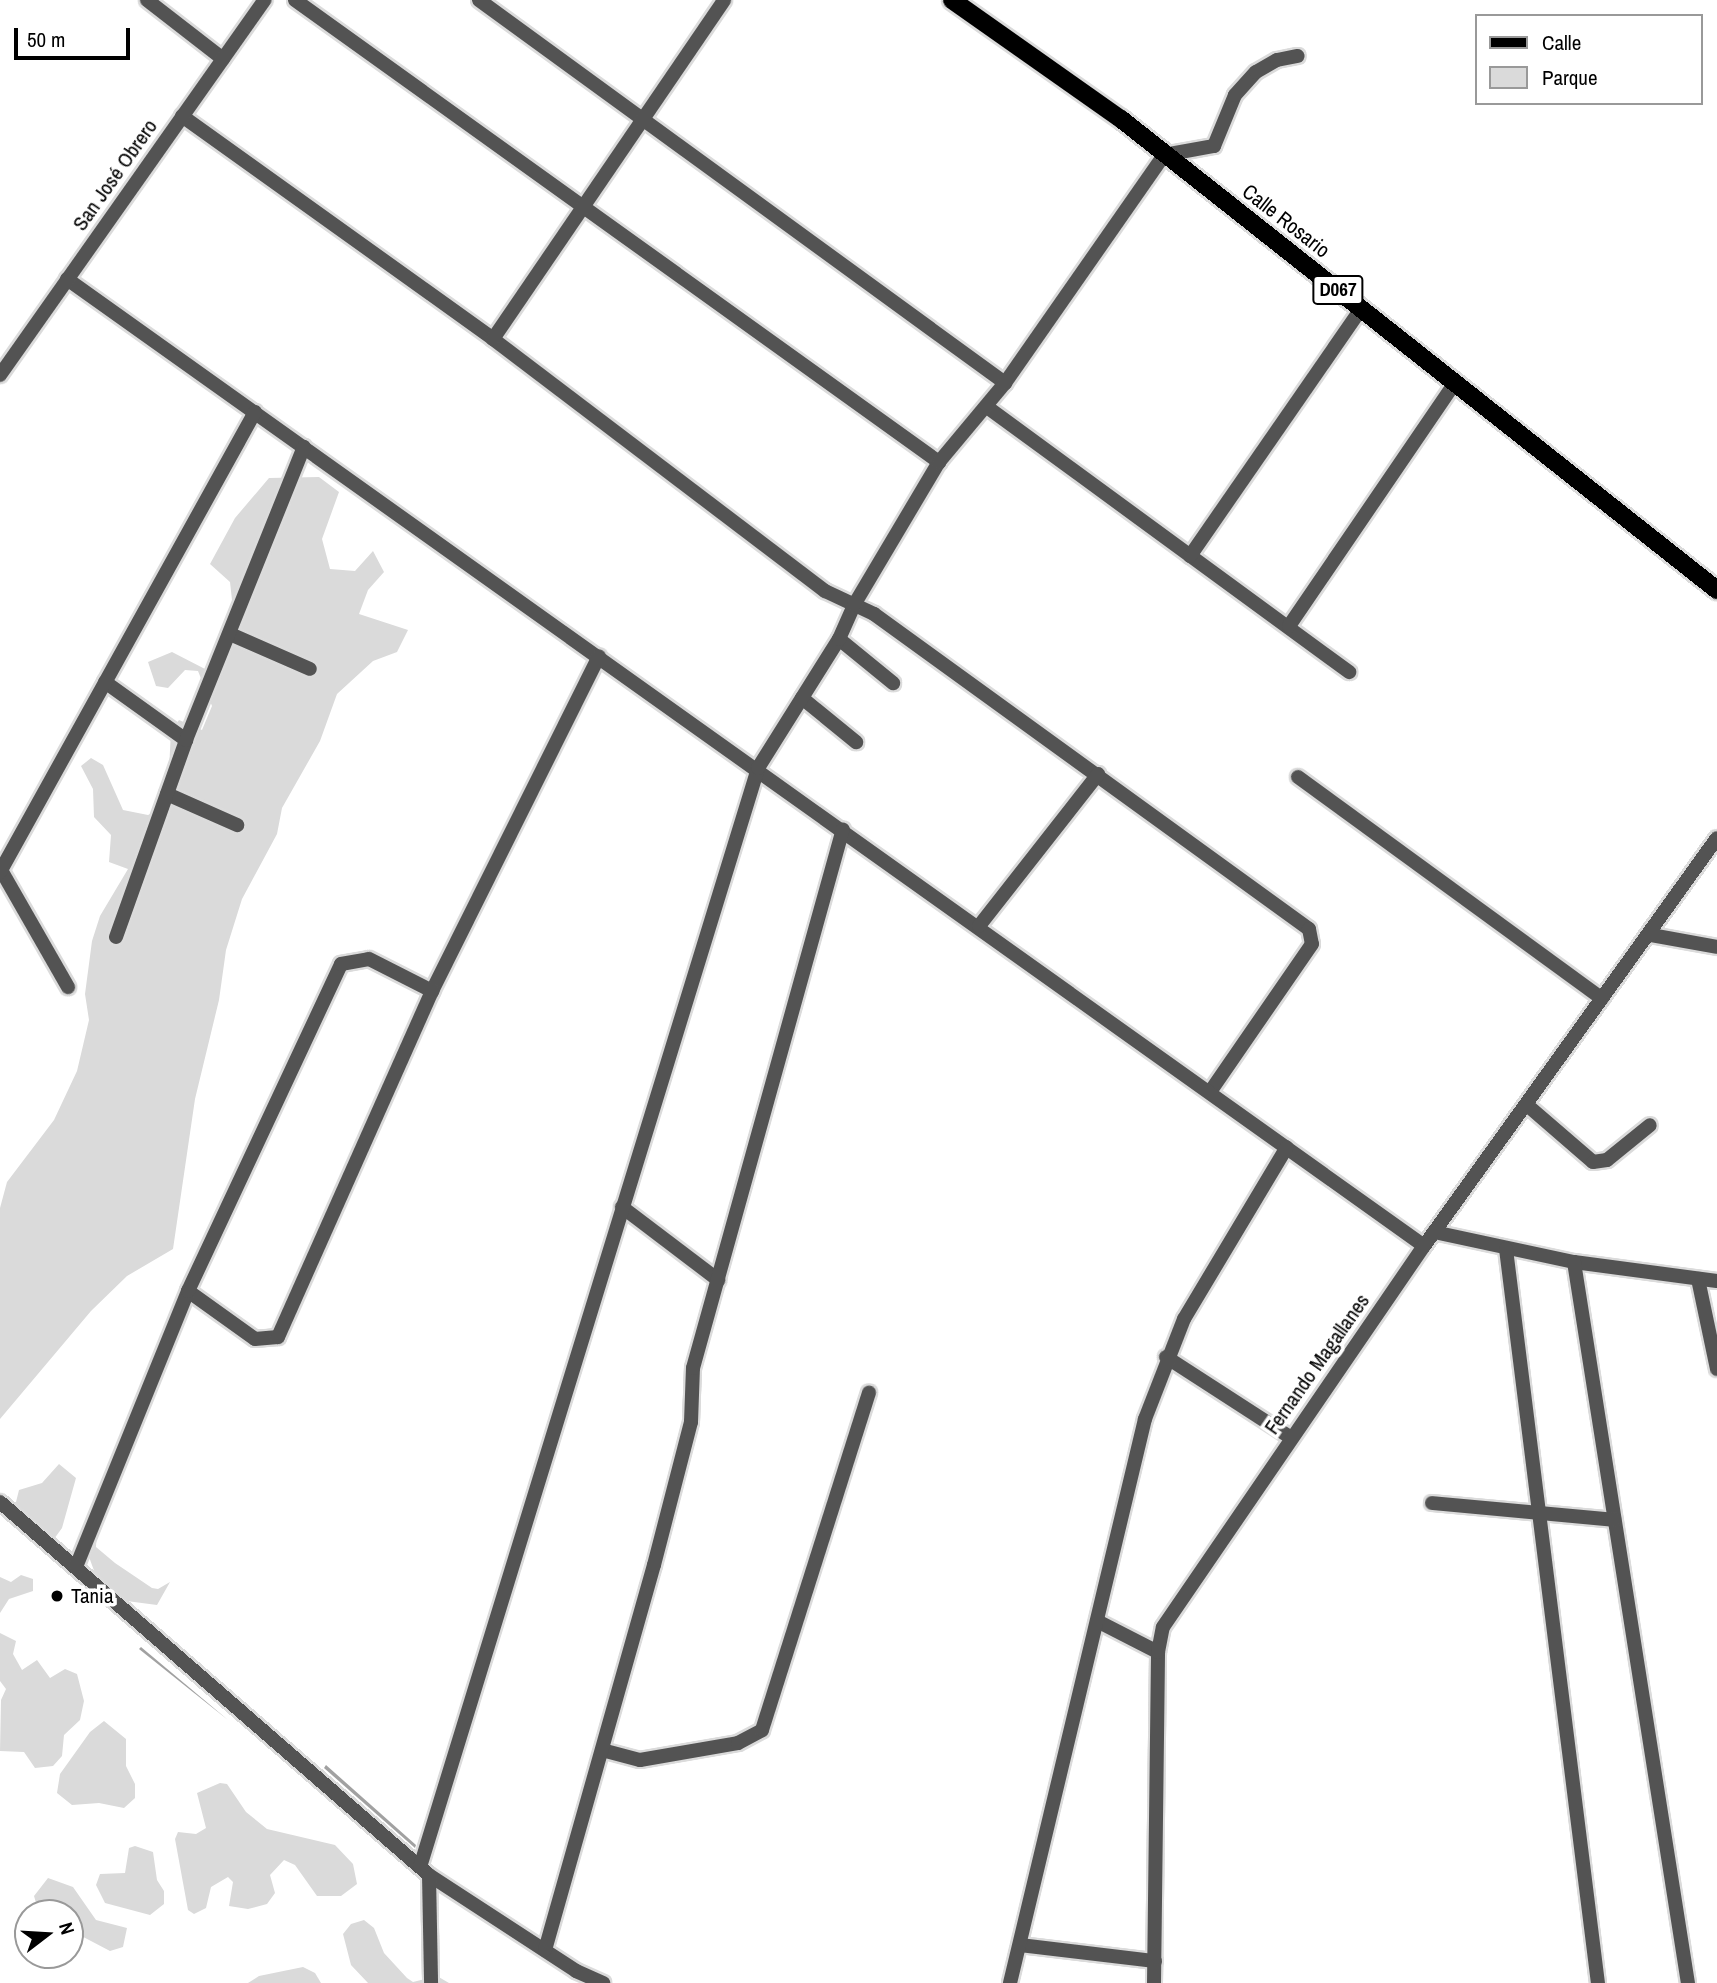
<!DOCTYPE html>
<html>
<head>
<meta charset="utf-8">
<style>
  body { margin:0 }
  #map { position:relative; width:1717px; height:1983px; overflow:hidden; background:#fff; font-family:"Archivo Narrow",sans-serif }
  div>[style] { position:absolute }
  [style*='--x'] { left:calc(var(--x)*1px); top:calc(var(--y)*1px); width:calc(var(--w)*1px); rotate:calc(var(--a)*1deg) }
  .green>* { inset:0; background:#dadada }
  .water>* { inset:0; background:#a1a1a1 }
  .roads { filter:drop-shadow(2px 0 #dbdbdb) drop-shadow(-2px 0 #dbdbdb) drop-shadow(0 2px #dbdbdb) drop-shadow(0 -2px #dbdbdb) }
  .minor>* { height:14px; margin:-7px; padding:0 7px; transform-origin:7px; border-radius:7px; background:#535353 }
  .primary>* { height:18px; margin:-9px; padding:0 9px; transform-origin:9px; border-radius:9px; background:#000 }
  .dots>* { width:19px; height:19px; translate:-50% -50%; box-sizing:border-box; border:4px solid #fff; border-radius:50% }
  span { translate:-50% -50%; white-space:nowrap; text-align:center; line-height:1.15; -webkit-text-stroke:7px #fff; paint-order:stroke }
  .shield-label span { padding:2px 5px; background:#fff; border:2px solid; border-radius:5px; -webkit-text-stroke-width:0 }
  .shield-label { font-size:19px; color:#000; font-weight:700 }
  .street-label { font-size:21px; color:#000 }
  .poi-label { font-size:21px; color:#000 }
  .left { translate:0 -50%; text-align:left }
  .legend { position:absolute; left:1475px; top:14px; width:228px; height:91px; box-sizing:border-box; background:#fff; border:2px solid #999; margin:0; padding:9px 12px; list-style:none; font-size:21px; color:#000 }
  .legend li { display:flex; align-items:center; gap:14px; height:35px }
  .legend b { width:35px; border:2px solid #999 }
  .north { position:absolute; left:14px; top:1899px; width:70px; height:70px; box-sizing:border-box; background:#fff; border:2px solid #999; border-radius:50%; rotate:73deg; font-size:19px; font-weight:700; line-height:28px; text-align:center; color:#000 }
  .north::after { content:''; display:block; margin:auto; width:24px; height:32px; background:#000; clip-path:polygon(50% 0,100% 100%,50% 72%,0 100%) }
  .scale { position:absolute; left:14px; top:28px; width:116px; height:32px; box-sizing:border-box; border:4px solid #000; border-top:0; padding-left:9px; font-size:21px; line-height:24px; white-space:nowrap; color:#000; -webkit-text-stroke:5px #fff; paint-order:stroke }
</style>
</head>
<body>
<div id="map">
  <div class="green">
    <div style="clip-path:polygon(319px 477px,339px 492px,322px 539px,330px 569px,355px 571px,373px 551px,384px 572px,368px 590px,359px 614px,408px 630px,397px 652px,373px 661px,337px 694px,320px 741px,282px 808px,277px 834px,242px 899px,226px 950px,219px 1000px,195px 1099px,173px 1249px,127px 1276px,91px 1311px,0 1419px,0 1208px,7px 1182px,54px 1120px,77px 1071px,89px 1020px,85px 994px,92px 941px,100px 916px,128px 869px,109px 862px,111px 835px,94px 817px,93px 789px,81px 766px,91px 758px,103px 765px,123px 810px,148px 815px,160px 809px,169px 770px,171px 731px,179px 720px,202px 730px,212px 706px,198px 671px,185px 670px,168px 688px,156px 686px,148px 662px,172px 652px,205px 669px,218px 667px,235px 627px,230px 582px,210px 564px,235px 518px,269px 478px)"></div>
    <div style="clip-path:polygon(59px 1464px,76px 1478px,62px 1528px,54px 1539px,13px 1514px,19px 1490px,42px 1483px)"></div>
    <div style="clip-path:polygon(97px 1528px,96px 1547px,115px 1563px,152px 1588px,158px 1589px,170px 1582px,157px 1605px,119px 1600px,96px 1576px,85px 1546px)"></div>
    <div style="clip-path:polygon(21px 1575px,33px 1579px,33px 1591px,9px 1599px,0 1613px,0 1577px,11px 1582px)"></div>
    <div style="clip-path:polygon(0 1633px,16px 1641px,13px 1654px,22px 1670px,37px 1660px,50px 1678px,65px 1669px,77px 1674px,84px 1701px,80px 1720px,64px 1735px,62px 1756px,53px 1766px,35px 1768px,24px 1752px,0 1751px,1px 1700px,6px 1689px,0 1681px)"></div>
    <div style="clip-path:polygon(104px 1721px,126px 1739px,126px 1766px,135px 1784px,135px 1798px,124px 1808px,99px 1803px,72px 1805px,57px 1793px,60px 1774px,90px 1732px)"></div>
    <div style="clip-path:polygon(220px 1783px,227px 1784px,246px 1812px,267px 1829px,335px 1845px,353px 1864px,357px 1884px,341px 1896px,317px 1896px,295px 1865px,284px 1860px,270px 1875px,275px 1893px,267px 1904px,248px 1909px,229px 1906px,233px 1882px,228px 1877px,211px 1887px,206px 1908px,194px 1914px,188px 1910px,175px 1839px,178px 1832px,196px 1834px,206px 1828px,197px 1793px)"></div>
    <div style="clip-path:polygon(135px 1846px,153px 1852px,157px 1880px,164px 1891px,164px 1904px,150px 1915px,105px 1903px,96px 1885px,100px 1874px,125px 1873px,129px 1848px)"></div>
    <div style="clip-path:polygon(48px 1878px,73px 1887px,96px 1920px,127px 1928px,123px 1947px,110px 1951px,70px 1930px,70px 1913px,39px 1913px,34px 1896px)"></div>
    <div style="clip-path:polygon(364px 1920px,374px 1928px,384px 1953px,407px 1978px,413px 1982px,437px 1976px,449px 1983px,368px 1983px,351px 1965px,343px 1934px,351px 1924px)"></div>
    <div style="clip-path:polygon(303px 1967px,315px 1973px,321px 1983px,248px 1983px,259px 1976px)"></div>
  </div>
  <div class="water">
    <div style="clip-path:polygon(141px 1647px,228px 1720px,139px 1649px)"></div>
    <div style="clip-path:polygon(326px 1765px,416px 1845px,415px 1848px,324px 1768px)"></div>
  </div>
  <div class="roads">
    <div class="minor">
      <div style="--x:147;--y:0;--w:96;--a:37.8"></div>
      <div style="--x:295;--y:0;--w:793;--a:35.66"></div>
      <div style="--x:479;--y:0;--w:651;--a:36.06"></div>
      <div style="--x:182;--y:116;--w:383;--a:35.6"></div>
      <div style="--x:493;--y:339;--w:417;--a:37.2"></div>
      <div style="--x:825;--y:591;--w:54;--a:25.1"></div>
      <div style="--x:874;--y:614;--w:537;--a:35.91"></div>
      <div style="--x:1309;--y:929;--w:15;--a:79"></div>
      <div style="--x:1312;--y:944;--w:180;--a:124.6"></div>
      <div style="--x:67;--y:279;--w:1666;--a:35.47"></div>
      <div style="--x:493;--y:339;--w:410;--a:-55.7"></div>
      <div style="--x:0;--y:375;--w:459;--a:-54.8"></div>
      <div style="--x:987;--y:407;--w:449;--a:36.2"></div>
      <div style="--x:1190;--y:556;--w:300;--a:-55.3"></div>
      <div style="--x:1289;--y:626;--w:294;--a:-55.7"></div>
      <div style="--x:230;--y:634;--w:87;--a:23.6"></div>
      <div style="--x:839;--y:639;--w:70;--a:39.2"></div>
      <div style="--x:105;--y:682;--w:100;--a:35.6"></div>
      <div style="--x:802;--y:698;--w:70;--a:39.2"></div>
      <div style="--x:1298;--y:777;--w:376;--a:36.1"></div>
      <div style="--x:167;--y:794;--w:77;--a:23.9"></div>
      <div style="--x:1;--y:870;--w:135;--a:60.2"></div>
      <div style="--x:0;--y:872;--w:526;--a:-61"></div>
      <div style="--x:979;--y:926;--w:193;--a:-51.9"></div>
      <div style="--x:1651;--y:935;--w:67;--a:10.3"></div>
      <div style="--x:116;--y:937;--w:209;--a:-70.4"></div>
      <div style="--x:186;--y:740;--w:316;--a:-68.1"></div>
      <div style="--x:1527;--y:1105;--w:87;--a:40.8"></div>
      <div style="--x:1593;--y:1162;--w:14;--a:-8"></div>
      <div style="--x:1607;--y:1160;--w:55;--a:-39.1"></div>
      <div style="--x:622;--y:1207;--w:121;--a:37.2"></div>
      <div style="--x:1434;--y:1232;--w:143;--a:12.1"></div>
      <div style="--x:1574;--y:1262;--w:144;--a:7.6"></div>
      <div style="--x:1506;--y:1249;--w:740;--a:82.86"></div>
      <div style="--x:1574;--y:1262;--w:730;--a:81.02"></div>
      <div style="--x:1698;--y:1279;--w:92;--a:78.1"></div>
      <div style="--x:188;--y:1291;--w:82;--a:35.6"></div>
      <div style="--x:255;--y:1339;--w:23;--a:-5"></div>
      <div style="--x:278;--y:1337;--w:379;--a:-66"></div>
      <div style="--x:432;--y:991;--w:374;--a:-63.5"></div>
      <div style="--x:1166;--y:1357;--w:149;--a:32.9"></div>
      <div style="--x:0;--y:1502;--w:568;--a:41.01"></div>
      <div style="--x:429;--y:1875;--w:176;--a:33.1"></div>
      <div style="--x:576;--y:1971;--w:30;--a:24"></div>
      <div style="--x:1432;--y:1503;--w:183;--a:5.3"></div>
      <div style="--x:76;--y:1567;--w:298;--a:-67.9"></div>
      <div style="--x:188;--y:1291;--w:361;--a:-64.9"></div>
      <div style="--x:341;--y:964;--w:28;--a:-10"></div>
      <div style="--x:369;--y:959;--w:71;--a:26.9"></div>
      <div style="--x:1099;--y:1622;--w:66;--a:27"></div>
      <div style="--x:602;--y:1750;--w:39;--a:15"></div>
      <div style="--x:640;--y:1760;--w:99;--a:-9.8"></div>
      <div style="--x:738;--y:1743;--w:27;--a:-28"></div>
      <div style="--x:762;--y:1730;--w:354;--a:-72.4"></div>
      <div style="--x:420;--y:1867;--w:1150;--a:-72.9"></div>
      <div style="--x:758;--y:768;--w:152;--a:-57.9"></div>
      <div style="--x:839;--y:639;--w:37;--a:-66"></div>
      <div style="--x:854;--y:605;--w:166;--a:-59.3"></div>
      <div style="--x:939;--y:462;--w:103;--a:-50.1"></div>
      <div style="--x:1005;--y:383;--w:278;--a:-55.1"></div>
      <div style="--x:1164;--y:155;--w:51;--a:-10.2"></div>
      <div style="--x:1214;--y:146;--w:55;--a:-67.6"></div>
      <div style="--x:1235;--y:95;--w:31;--a:-48"></div>
      <div style="--x:1256;--y:72;--w:24;--a:-30"></div>
      <div style="--x:1277;--y:60;--w:21;--a:-11"></div>
      <div style="--x:429;--y:1875;--w:108;--a:88.9"></div>
      <div style="--x:1020;--y:1945;--w:136;--a:6.8"></div>
      <div style="--x:545;--y:1950;--w:400;--a:-74.2"></div>
      <div style="--x:654;--y:1565;--w:148;--a:-75.5"></div>
      <div style="--x:691;--y:1422;--w:54;--a:-87.9"></div>
      <div style="--x:693;--y:1368;--w:559;--a:-74.45"></div>
      <div style="--x:1010;--y:1983;--w:580;--a:-76.54"></div>
      <div style="--x:1145;--y:1419;--w:107;--a:-68.7"></div>
      <div style="--x:1184;--y:1319;--w:200;--a:-59.1"></div>
      <div style="--x:1154;--y:1983;--w:331;--a:-89.3"></div>
      <div style="--x:1158;--y:1652;--w:25;--a:-79"></div>
      <div style="--x:1163;--y:1627;--w:462;--a:-55.6"></div>
      <div style="--x:1424;--y:1246;--w:502;--a:-54.32"></div>
    </div>
    <div class="primary">
      <div style="--x:952;--y:0;--w:207;--a:35.2"></div>
      <div style="--x:1121;--y:119;--w:760;--a:38.32"></div>
    </div>
  </div>
  <div class="dots">
    <div style="left:57px;top:1596px;background:#000"></div>
  </div>
  <div class="shield-label">
    <span style="left:1338px;top:290px">D067</span>
  </div>
  <div class="street-label">
    <span style="left:115px;top:175px;rotate:-55deg">San José Obrero</span>
    <span style="left:1286px;top:221px;rotate:38deg">Calle Rosario</span>
    <span style="left:1317px;top:1364px;rotate:-55deg">Fernando Magallanes</span>
  </div>
  <div class="poi-label">
    <span class="left" style="left:71px;top:1596px">Tania</span>
  </div>
  <ul class="legend">
  <li><b style="height:9px;background:#000"></b>Calle</li>
  <li><b style="height:19px;background:#dadada"></b>Parque</li>
  </ul>
  <div class="north">N</div>
  <div class="scale">50 m</div>
</div>
</body>
</html>
